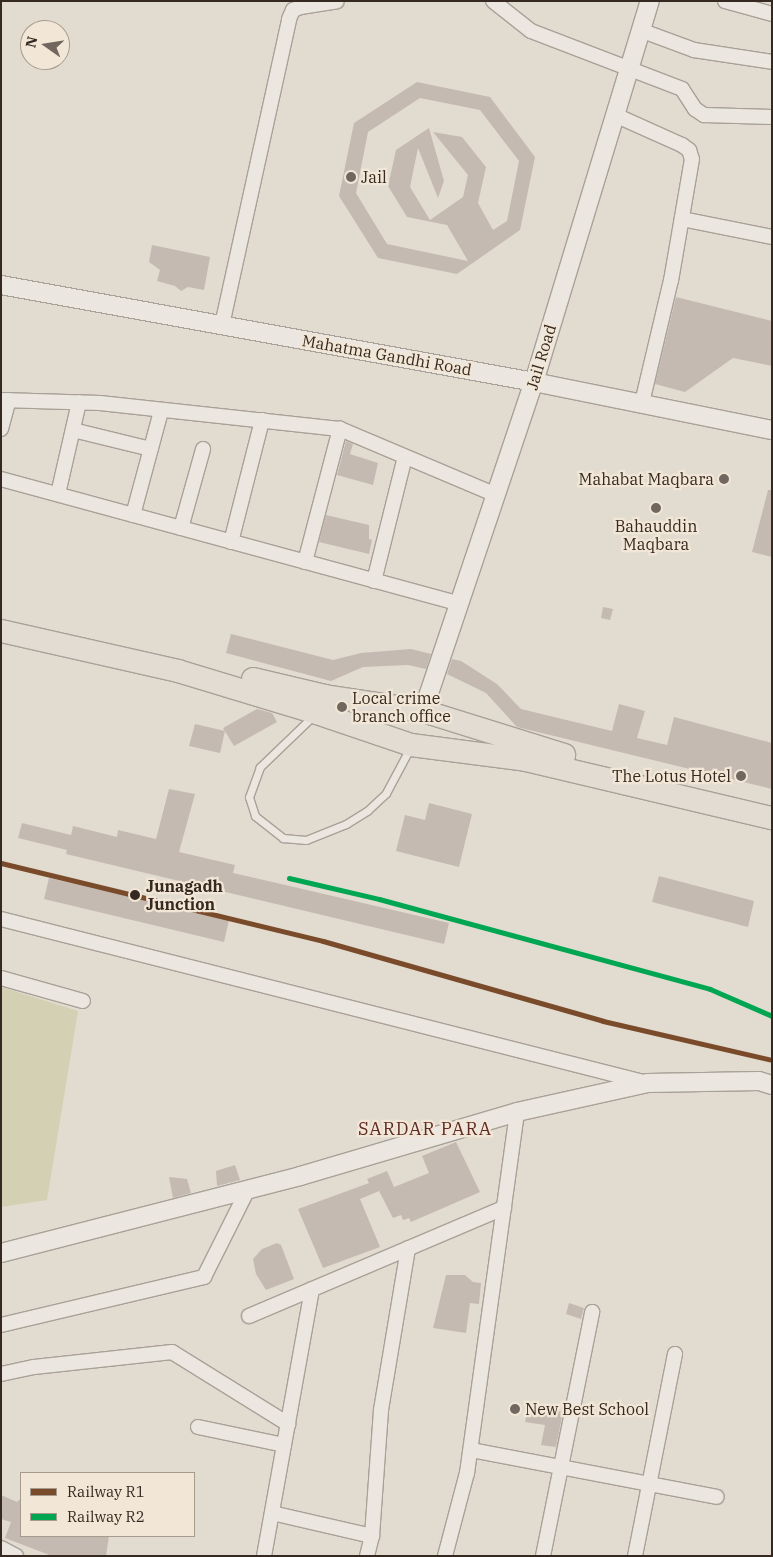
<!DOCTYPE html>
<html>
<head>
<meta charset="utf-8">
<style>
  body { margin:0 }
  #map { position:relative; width:773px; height:1557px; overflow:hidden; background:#e2dbd0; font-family:"IBM Plex Serif",serif }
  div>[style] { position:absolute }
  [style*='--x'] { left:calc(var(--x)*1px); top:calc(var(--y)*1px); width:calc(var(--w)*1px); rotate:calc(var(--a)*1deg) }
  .green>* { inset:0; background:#d3d0b4 }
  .building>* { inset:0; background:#c5bab1 }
  .roads { filter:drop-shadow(1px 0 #a8a198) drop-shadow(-1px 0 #a8a198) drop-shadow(0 1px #a8a198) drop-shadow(0 -1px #a8a198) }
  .service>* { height:7px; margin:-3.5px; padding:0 3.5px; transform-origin:3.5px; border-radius:3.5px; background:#ebe7e0 }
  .minor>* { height:14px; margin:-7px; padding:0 7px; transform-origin:7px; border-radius:7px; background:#ebe7e0 }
  .tertiary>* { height:18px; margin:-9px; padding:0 9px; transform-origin:9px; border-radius:9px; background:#ebe7e0 }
  .primary>* { height:22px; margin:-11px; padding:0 11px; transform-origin:11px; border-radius:11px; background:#e2dcd3 }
  .rail-1>* { height:5px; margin:-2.5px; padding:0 2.5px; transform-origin:2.5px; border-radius:2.5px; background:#7a4b2a }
  .rail-2>* { height:5px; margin:-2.5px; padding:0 2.5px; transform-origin:2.5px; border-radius:2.5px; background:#00a651 }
  .dots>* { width:14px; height:14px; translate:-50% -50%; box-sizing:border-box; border:2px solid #f2e7d7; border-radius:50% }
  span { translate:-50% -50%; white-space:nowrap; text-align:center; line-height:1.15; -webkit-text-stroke:4.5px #f2e7d7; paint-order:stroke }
  .poi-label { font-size:16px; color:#362921 }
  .left { translate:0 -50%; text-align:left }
  .right { translate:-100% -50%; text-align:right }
  .street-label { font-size:16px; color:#362921 }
  .stop-label { font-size:16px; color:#362921; font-weight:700 }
  .neighbourhood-label { font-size:18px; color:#5e2b25; letter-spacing:1px }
  .frame { position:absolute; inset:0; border:2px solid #362921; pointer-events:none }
  .legend { position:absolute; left:20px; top:1472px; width:175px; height:65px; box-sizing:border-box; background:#f2e7d7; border:1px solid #a79b8e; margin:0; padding:6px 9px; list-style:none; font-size:15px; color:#362921 }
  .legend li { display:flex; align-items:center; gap:10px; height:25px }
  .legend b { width:25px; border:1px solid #a79b8e }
  .north { position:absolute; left:20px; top:20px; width:50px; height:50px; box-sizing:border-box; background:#f2e7d7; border:1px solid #a79b8e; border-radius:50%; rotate:283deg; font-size:14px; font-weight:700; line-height:20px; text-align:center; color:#362921 }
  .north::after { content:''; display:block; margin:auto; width:18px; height:22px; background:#72675e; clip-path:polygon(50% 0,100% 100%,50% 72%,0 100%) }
</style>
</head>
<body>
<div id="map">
  <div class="green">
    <div style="clip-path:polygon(1px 987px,78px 1011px,47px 1200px,1px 1207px)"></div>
  </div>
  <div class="building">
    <div style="clip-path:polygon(evenodd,417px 82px,490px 97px,535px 157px,520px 230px,457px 274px,378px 258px,339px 196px,354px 123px,417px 82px,420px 98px,480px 110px,519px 161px,507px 221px,493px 230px,478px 203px,486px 167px,462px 137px,433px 132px,468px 175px,463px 197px,430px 220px,410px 187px,418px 148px,438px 198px,444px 181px,429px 128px,396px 150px,388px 186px,407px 217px,447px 225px,468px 261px,387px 244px,356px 193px,368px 132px,420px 98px)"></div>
    <div style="clip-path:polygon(152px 245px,210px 257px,204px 290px,188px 287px,181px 291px,175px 286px,157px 281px,160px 270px,149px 262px)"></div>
    <div style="clip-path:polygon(676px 297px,772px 321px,772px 366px,733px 358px,685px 392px,655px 384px)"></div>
    <div style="clip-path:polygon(346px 441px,353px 444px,350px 454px,378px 463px,373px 485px,337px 475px)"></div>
    <div style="clip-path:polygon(768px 490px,772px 490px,772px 557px,752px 552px)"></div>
    <div style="clip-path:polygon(326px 515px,369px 525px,369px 539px,372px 540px,369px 554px,319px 542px)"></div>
    <div style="clip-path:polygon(603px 607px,613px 609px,610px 620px,601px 618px)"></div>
    <div style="clip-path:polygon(231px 634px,333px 660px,361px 653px,411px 649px,431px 654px,426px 669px,408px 665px,363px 667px,331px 681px,226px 653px)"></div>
    <div style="clip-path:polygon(452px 659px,461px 661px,497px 684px,521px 709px,612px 731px,619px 704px,645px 711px,637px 738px,667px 745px,674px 717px,772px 743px,772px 789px,517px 727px,486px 693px,447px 674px)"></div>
    <div style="clip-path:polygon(257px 709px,272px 713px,277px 722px,234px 746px,223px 728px)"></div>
    <div style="clip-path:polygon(195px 724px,225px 731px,220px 753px,189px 746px)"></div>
    <div style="clip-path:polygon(169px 789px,195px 794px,179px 852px,235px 865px,233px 873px,449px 923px,444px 944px,66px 854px,67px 850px,18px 838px,22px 823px,71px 835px,73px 826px,117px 837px,118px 830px,156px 839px)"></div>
    <div style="clip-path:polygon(429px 803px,472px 814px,459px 867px,396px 851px,405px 815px,425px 820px)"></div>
    <div style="clip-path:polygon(659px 876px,754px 901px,748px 927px,652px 902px)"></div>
    <div style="clip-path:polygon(49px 878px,229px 920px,224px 942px,44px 899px)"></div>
    <div style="clip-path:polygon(456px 1142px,480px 1192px,411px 1222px,409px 1218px,403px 1220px,401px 1215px,393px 1218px,379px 1191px,360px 1199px,380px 1247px,323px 1268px,298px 1209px,369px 1183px,367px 1179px,387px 1171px,394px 1187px,429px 1173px,422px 1156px)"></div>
    <div style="clip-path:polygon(235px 1165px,240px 1180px,217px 1186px,216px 1171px)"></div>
    <div style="clip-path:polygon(169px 1177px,187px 1179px,191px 1193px,173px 1198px)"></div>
    <div style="clip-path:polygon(277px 1243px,281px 1245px,294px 1279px,266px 1290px,256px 1274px,253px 1259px,262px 1249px)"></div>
    <div style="clip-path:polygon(446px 1275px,465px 1275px,473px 1282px,481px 1283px,479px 1304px,470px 1303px,466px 1333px,433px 1328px)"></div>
    <div style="clip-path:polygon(569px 1303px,584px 1308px,581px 1319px,566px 1314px)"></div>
    <div style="clip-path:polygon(528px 1406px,563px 1412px,556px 1447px,541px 1445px,545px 1425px,525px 1422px)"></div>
    <div style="clip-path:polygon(1px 1495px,17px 1502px,21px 1498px,21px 1536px,109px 1536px,106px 1556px,52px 1556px,5px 1538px,11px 1522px,1px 1519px)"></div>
  </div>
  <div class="roads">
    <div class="service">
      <div style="--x:313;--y:716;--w:74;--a:136.1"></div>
      <div style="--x:260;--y:767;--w:32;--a:110"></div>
      <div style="--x:249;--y:797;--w:20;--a:72"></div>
      <div style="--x:255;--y:816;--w:36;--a:38"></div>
      <div style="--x:283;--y:838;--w:23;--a:5"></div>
      <div style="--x:306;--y:840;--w:43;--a:-21.8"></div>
      <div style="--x:346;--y:824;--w:25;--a:-32"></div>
      <div style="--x:367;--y:811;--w:26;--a:-43"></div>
      <div style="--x:386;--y:793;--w:51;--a:-61.9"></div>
    </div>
    <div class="minor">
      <div style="--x:493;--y:1;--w:48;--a:38.3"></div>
      <div style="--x:531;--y:31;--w:162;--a:21"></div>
      <div style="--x:682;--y:89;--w:24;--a:57"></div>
      <div style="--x:695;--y:109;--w:11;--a:34"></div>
      <div style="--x:704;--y:115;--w:68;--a:1.7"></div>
      <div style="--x:725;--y:1;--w:49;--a:15.5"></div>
      <div style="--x:640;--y:30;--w:58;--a:20.3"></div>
      <div style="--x:694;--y:50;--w:79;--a:8.7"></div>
      <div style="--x:615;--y:115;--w:73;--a:24.1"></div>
      <div style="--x:682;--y:145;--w:9;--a:36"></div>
      <div style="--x:689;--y:150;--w:9;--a:72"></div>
      <div style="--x:692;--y:159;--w:123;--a:99.8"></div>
      <div style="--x:671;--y:280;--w:126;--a:103.3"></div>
      <div style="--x:682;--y:219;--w:92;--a:11.3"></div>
      <div style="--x:222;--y:325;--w:313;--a:-77.6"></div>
      <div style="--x:289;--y:19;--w:10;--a:-66"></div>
      <div style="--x:293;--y:10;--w:9;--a:-21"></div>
      <div style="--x:301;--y:7;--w:36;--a:-9"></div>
      <div style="--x:1;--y:400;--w:99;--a:1.7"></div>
      <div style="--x:100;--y:403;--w:241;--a:6.2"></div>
      <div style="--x:340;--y:429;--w:169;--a:22.9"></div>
      <div style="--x:1;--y:429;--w:30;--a:-75"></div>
      <div style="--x:73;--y:430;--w:80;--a:13.7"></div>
      <div style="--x:1;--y:479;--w:476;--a:15.2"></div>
      <div style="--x:58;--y:494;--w:94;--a:-77.1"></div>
      <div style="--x:133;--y:515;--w:108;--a:-74.9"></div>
      <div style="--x:181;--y:528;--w:82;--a:-74.4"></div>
      <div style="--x:231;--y:542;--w:126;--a:-75.7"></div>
      <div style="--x:305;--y:562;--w:138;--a:-75.3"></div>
      <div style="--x:374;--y:581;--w:128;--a:-76"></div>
      <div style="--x:1;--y:919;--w:666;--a:14.24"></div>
      <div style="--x:1;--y:978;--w:85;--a:15.7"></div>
      <div style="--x:249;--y:1316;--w:277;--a:-23"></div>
      <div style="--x:1;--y:1325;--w:209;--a:-13.3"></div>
      <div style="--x:204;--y:1277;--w:98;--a:-63.4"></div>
      <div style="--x:1;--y:1374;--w:34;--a:-12"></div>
      <div style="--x:34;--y:1367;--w:139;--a:-6.2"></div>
      <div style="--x:172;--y:1352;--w:137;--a:31.8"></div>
      <div style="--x:198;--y:1427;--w:88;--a:11.8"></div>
      <div style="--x:471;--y:1450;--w:250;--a:10.8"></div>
      <div style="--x:272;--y:1513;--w:103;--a:13"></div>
      <div style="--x:1;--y:1548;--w:17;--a:28"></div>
      <div style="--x:264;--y:1556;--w:271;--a:-79.8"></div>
      <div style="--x:367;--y:1556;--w:21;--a:-76"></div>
      <div style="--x:372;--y:1536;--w:126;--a:-85.9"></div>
      <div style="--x:381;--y:1410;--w:164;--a:-80.5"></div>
      <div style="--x:445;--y:1556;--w:86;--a:-75.2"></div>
      <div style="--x:467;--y:1473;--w:364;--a:-82.1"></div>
      <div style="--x:543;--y:1556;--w:249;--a:-78.6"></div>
      <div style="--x:635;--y:1556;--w:206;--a:-78.8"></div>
    </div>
    <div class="tertiary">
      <div style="--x:1;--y:285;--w:542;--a:10.31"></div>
      <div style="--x:534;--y:382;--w:243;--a:11.4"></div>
      <div style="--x:423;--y:711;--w:347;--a:-71.4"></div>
      <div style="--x:534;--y:382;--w:398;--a:-73.1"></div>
      <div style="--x:1;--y:1253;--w:309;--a:-14.4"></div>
      <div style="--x:300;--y:1176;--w:226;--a:-16.4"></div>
      <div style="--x:517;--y:1112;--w:134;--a:-12.5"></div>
      <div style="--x:648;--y:1083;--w:111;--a:-1"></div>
      <div style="--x:759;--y:1081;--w:14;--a:17"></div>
    </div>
    <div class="primary">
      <div style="--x:1;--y:631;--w:181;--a:12.7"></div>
      <div style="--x:178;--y:671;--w:145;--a:16.8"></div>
      <div style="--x:317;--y:713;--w:99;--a:18.8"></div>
      <div style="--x:411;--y:745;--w:116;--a:7.4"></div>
      <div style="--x:526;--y:760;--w:253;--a:13.3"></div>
      <div style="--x:253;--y:679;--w:74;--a:13.3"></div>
      <div style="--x:325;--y:696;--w:99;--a:8.7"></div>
      <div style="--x:423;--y:711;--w:148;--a:17.3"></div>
    </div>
  </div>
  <div class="rail-1">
    <div style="--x:1;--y:863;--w:331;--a:13.6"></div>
    <div style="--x:323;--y:941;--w:291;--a:15.9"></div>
    <div style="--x:603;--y:1021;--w:173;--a:13"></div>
  </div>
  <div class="rail-2">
    <div style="--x:289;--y:878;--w:92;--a:13.1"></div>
    <div style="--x:379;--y:899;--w:343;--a:15.2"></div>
    <div style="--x:710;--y:989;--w:68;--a:23.5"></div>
  </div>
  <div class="dots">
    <div style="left:351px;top:177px;background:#72675e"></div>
    <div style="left:724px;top:479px;background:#72675e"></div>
    <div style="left:656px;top:508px;background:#72675e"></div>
    <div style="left:342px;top:707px;background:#72675e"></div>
    <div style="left:741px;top:776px;background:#72675e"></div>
    <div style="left:135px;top:895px;background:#362921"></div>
    <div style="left:515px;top:1409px;background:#72675e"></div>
  </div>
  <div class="poi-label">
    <span class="left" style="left:361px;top:177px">Jail</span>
    <span class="right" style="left:714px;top:479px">Mahabat Maqbara</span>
    <span style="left:656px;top:535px">Bahauddin<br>Maqbara</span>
    <span class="left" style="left:352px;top:707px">Local crime<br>branch office</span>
    <span class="right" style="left:731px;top:776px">The Lotus Hotel</span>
    <span class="left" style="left:525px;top:1409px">New Best School</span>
  </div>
  <div class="street-label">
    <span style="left:387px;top:355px;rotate:10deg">Mahatma Gandhi Road</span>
    <span style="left:541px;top:357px;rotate:-73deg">Jail Road</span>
  </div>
  <div class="stop-label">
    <span class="left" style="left:146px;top:895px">Junagadh<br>Junction</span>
  </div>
  <div class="neighbourhood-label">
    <span style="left:425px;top:1129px">SARDAR PARA</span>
  </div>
  <div class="frame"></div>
  <ul class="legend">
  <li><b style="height:6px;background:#7a4b2a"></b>Railway R1</li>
  <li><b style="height:6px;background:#00a651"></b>Railway R2</li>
  </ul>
  <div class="north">N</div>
</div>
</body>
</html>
